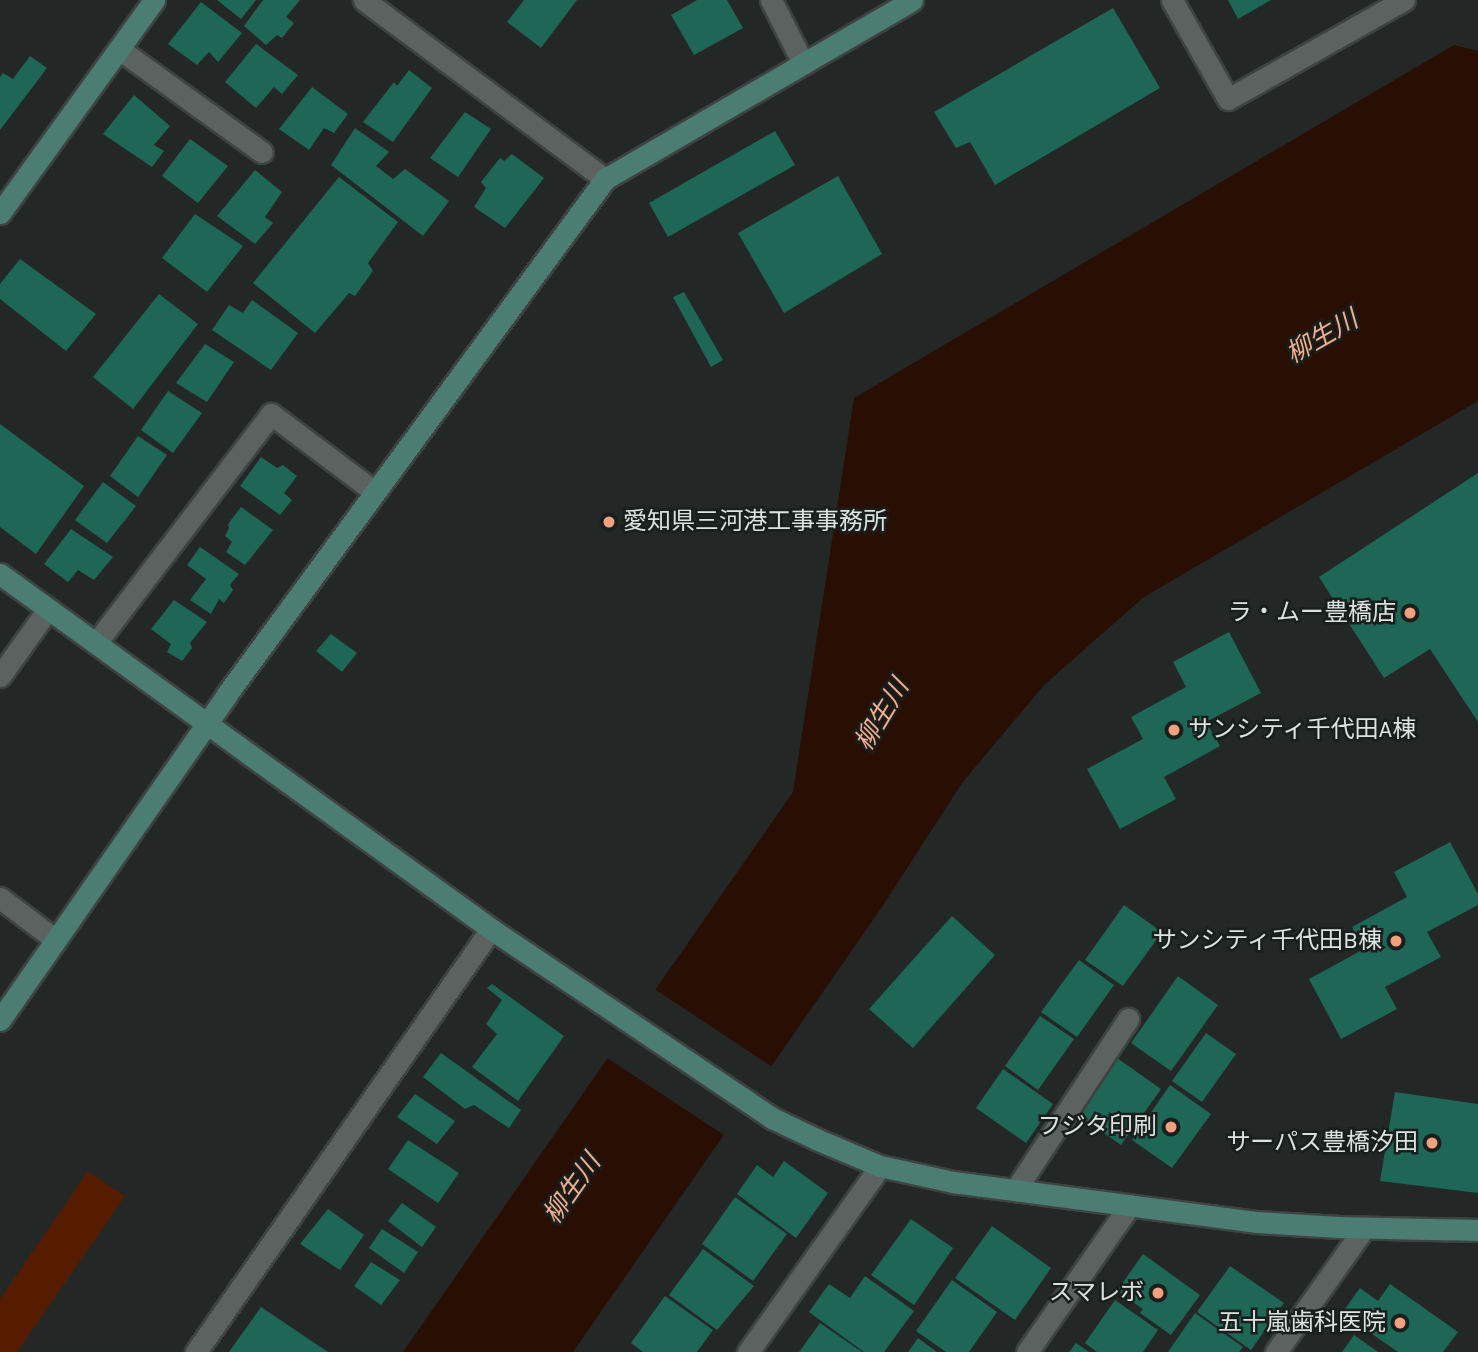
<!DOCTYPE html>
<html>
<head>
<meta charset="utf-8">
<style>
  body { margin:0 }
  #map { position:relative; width:1478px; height:1352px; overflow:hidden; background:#232827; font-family:Karla,"Noto Sans JP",sans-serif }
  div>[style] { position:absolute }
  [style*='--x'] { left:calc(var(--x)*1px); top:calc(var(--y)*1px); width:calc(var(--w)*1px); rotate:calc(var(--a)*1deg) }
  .green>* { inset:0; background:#561c00 }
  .water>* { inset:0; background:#290e03 }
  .pier>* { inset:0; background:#232827 }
  .building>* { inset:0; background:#1e6655 }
  .roads { filter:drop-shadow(2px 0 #3e4341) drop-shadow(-2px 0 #3e4341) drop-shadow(0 2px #3e4341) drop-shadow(0 -2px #3e4341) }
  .street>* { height:21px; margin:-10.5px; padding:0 10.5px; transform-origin:10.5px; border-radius:10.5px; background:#5b6260 }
  .secondary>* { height:21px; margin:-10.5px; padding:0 10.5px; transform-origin:10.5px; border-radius:10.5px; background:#4b7d72 }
  .dots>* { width:19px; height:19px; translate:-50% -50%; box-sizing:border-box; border:4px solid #191f1d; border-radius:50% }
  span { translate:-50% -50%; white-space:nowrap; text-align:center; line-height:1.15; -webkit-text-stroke:5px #191f1d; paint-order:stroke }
  .poi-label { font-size:24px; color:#dde1e0 }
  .left { translate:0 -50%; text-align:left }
  .right { translate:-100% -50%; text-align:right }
  .water-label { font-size:26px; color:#f4ad8e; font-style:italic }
</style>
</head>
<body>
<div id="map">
  <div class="green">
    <div style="clip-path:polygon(88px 1171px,125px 1196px,17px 1352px,0 1352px,0 1299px)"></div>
  </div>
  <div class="water">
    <div style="clip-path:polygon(1454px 45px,1478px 51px,1478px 401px,1144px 597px,1044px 685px,962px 783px,882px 907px,573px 1352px,403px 1352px,793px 792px,854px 398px)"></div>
  </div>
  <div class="pier">
    <div style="clip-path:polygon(653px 988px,774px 1068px,727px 1137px,604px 1056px)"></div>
  </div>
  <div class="building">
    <div style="clip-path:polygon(217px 0,256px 0,241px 19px)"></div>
    <div style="clip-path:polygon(263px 0,300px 0,286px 17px,294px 23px,282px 38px,277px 35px,266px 45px,244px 26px)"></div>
    <div style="clip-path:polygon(524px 0,577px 0,541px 48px,507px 22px)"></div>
    <div style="clip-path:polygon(697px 0,727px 0,743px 28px,694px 55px,671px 15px)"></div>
    <div style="clip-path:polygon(1228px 0,1271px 0,1238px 19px)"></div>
    <div style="clip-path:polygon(201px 2px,242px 33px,218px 62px,209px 52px,197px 65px,168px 44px)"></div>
    <div style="clip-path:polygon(1113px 8px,1160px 88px,995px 185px,970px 142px,956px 148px,934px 112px)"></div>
    <div style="clip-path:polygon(256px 44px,298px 75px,282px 94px,274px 87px,256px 108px,225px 82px)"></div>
    <div style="clip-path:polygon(30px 56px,47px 68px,0 130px,0 77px,3px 73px,13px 79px)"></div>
    <div style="clip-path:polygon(409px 70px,432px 88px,393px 142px,363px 122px,394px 82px,397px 86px)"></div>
    <div style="clip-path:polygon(312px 87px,348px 114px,334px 133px,324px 128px,309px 150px,279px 129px)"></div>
    <div style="clip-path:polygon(134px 95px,170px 126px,154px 145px,164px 151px,152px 167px,103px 134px)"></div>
    <div style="clip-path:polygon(465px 112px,491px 129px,458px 177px,430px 158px)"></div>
    <div style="clip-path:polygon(355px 128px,389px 152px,376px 166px,393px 179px,405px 169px,449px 201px,423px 236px,331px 165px)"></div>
    <div style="clip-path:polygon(775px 131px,795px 165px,668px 237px,649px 203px)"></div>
    <div style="clip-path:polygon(190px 139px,228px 166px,198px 203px,162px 176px)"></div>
    <div style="clip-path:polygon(512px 154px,544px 178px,505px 228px,474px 207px,486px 188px,481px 182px,500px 158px,504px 161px)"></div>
    <div style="clip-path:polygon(255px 170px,282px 192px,265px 217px,273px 223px,255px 244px,217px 216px)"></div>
    <div style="clip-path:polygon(838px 176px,882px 254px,784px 313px,738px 233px)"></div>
    <div style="clip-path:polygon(339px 177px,398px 222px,368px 263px,373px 271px,355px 296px,349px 293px,315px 333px,253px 283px)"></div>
    <div style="clip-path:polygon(195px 214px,243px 246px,207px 292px,162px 258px)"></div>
    <div style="clip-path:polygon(20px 259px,96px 314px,66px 351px,0 299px,0 284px)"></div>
    <div style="clip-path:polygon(684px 292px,723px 360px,711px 367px,673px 297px)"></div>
    <div style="clip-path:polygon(159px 294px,198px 324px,133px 409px,93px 377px)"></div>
    <div style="clip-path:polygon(252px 300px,298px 333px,271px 370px,212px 330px,229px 305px,243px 313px)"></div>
    <div style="clip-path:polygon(205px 344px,234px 362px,207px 402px,176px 383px)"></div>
    <div style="clip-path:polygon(168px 391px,202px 413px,173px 453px,141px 430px)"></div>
    <div style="clip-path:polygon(0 424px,84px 486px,36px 554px,0 527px)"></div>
    <div style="clip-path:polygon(138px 436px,167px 455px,138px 497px,110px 476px)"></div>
    <div style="clip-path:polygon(261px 457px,277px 468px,283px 465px,297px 476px,284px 493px,292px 500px,280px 515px,240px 486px)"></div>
    <div style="clip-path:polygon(1478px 473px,1478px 722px,1430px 649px,1384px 678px,1319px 577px)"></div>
    <div style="clip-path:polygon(103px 482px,136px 506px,107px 543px,75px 520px)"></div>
    <div style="clip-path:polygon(241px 507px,273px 530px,245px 565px,226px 552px,232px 542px,225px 536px,229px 528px,228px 524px)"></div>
    <div style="clip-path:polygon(71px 529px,113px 557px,94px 580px,78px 570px,68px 582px,44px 564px)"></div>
    <div style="clip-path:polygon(200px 547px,239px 574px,230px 585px,233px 590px,224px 603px,219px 599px,211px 614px,190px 600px,206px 579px,187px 565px)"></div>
    <div style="clip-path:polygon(174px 600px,207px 622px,190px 643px,192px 648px,182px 661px,167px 652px,171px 644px,151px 629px)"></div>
    <div style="clip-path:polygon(1229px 632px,1261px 693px,1206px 722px,1220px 746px,1164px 777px,1176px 799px,1120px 829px,1087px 769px,1143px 739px,1131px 717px,1186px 687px,1173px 662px)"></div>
    <div style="clip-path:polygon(331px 634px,357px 653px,342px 672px,316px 651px)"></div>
    <div style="clip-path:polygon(1450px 842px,1478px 894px,1478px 905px,1427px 932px,1441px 957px,1385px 987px,1397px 1009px,1341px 1039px,1309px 979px,1364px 949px,1352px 927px,1407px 897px,1394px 872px)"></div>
    <div style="clip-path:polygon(1124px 905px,1162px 932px,1123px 986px,1085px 960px)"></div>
    <div style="clip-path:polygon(952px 916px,995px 955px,913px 1048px,869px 1009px)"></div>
    <div style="clip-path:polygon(1079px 960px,1114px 985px,1077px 1037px,1041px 1012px)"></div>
    <div style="clip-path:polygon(1178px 976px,1218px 1005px,1171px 1071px,1131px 1043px)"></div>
    <div style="clip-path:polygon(492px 984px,564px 1036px,518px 1101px,472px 1067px,497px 1034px,486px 1024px,502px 1000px,487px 988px)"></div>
    <div style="clip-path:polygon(1040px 1016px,1074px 1039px,1038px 1090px,1005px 1066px)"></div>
    <div style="clip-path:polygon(1206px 1033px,1236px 1054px,1202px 1102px,1172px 1081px)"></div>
    <div style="clip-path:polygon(441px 1053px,521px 1110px,509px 1128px,474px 1105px,465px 1109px,423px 1077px)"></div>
    <div style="clip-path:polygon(1117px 1058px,1161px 1089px,1121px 1145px,1077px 1114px)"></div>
    <div style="clip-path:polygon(1003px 1069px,1053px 1104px,1026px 1143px,976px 1108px)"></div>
    <div style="clip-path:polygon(1170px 1085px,1211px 1114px,1172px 1168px,1132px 1140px)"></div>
    <div style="clip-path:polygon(1395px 1092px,1478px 1104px,1478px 1193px,1380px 1181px)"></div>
    <div style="clip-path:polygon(415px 1094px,455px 1121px,437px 1144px,397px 1117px)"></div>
    <div style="clip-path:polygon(408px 1140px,459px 1173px,438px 1203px,388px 1169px)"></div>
    <div style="clip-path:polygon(784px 1161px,828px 1193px,796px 1238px,737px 1194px,757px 1165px,773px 1177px)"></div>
    <div style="clip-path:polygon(735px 1197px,787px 1234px,753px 1281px,702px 1244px)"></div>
    <div style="clip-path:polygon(402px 1203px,436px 1227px,422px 1247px,388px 1221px)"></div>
    <div style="clip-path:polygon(328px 1209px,364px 1235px,340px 1270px,300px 1244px)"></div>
    <div style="clip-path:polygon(911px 1219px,953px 1248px,914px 1305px,871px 1275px)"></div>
    <div style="clip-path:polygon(992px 1226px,1051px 1268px,1015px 1320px,955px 1278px)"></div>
    <div style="clip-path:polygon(382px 1229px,418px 1252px,404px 1273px,369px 1248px)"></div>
    <div style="clip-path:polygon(703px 1249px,754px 1286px,717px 1330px,669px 1295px)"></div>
    <div style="clip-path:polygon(1143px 1254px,1200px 1295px,1171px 1335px,1140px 1313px,1143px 1309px,1117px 1291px)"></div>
    <div style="clip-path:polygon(371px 1262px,400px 1280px,381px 1305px,354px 1286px)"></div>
    <div style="clip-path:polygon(1230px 1266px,1284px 1303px,1251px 1350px,1197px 1312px)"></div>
    <div style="clip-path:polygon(865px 1276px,914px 1311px,884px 1352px,864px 1352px,809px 1312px,829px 1284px,850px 1298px)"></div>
    <div style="clip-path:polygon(952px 1280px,997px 1312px,969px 1352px,946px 1352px,916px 1331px)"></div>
    <div style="clip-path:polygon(1390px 1284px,1458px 1332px,1443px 1352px,1398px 1352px,1342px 1313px,1360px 1288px,1378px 1301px)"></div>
    <div style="clip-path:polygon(665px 1296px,713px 1330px,697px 1352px,643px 1352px,631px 1343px)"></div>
    <div style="clip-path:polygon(1115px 1300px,1158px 1330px,1143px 1352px,1097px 1352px,1085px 1343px)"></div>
    <div style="clip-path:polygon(261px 1307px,328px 1352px,229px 1352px)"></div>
    <div style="clip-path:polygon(1195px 1313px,1243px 1347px,1239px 1352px,1168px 1352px)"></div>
    <div style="clip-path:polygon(820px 1323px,862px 1352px,799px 1352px)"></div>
    <div style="clip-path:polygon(1354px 1335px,1378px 1352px,1342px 1352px)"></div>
    <div style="clip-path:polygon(918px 1338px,937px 1352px,908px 1352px)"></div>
    <div style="clip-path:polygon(1076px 1343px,1089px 1352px,1069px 1352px)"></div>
  </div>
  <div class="roads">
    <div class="street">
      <div style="--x:364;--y:0;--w:300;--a:36.6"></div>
      <div style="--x:771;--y:0;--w:71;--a:63.1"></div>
      <div style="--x:1172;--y:0;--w:114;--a:60.5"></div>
      <div style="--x:1228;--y:99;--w:202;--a:-29.4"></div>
      <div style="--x:119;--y:49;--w:176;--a:35.8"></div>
      <div style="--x:96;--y:643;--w:288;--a:-52.6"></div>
      <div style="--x:271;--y:414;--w:130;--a:36.9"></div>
      <div style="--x:0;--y:676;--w:82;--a:-54.4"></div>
      <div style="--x:0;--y:898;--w:70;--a:36.9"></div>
      <div style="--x:1016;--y:1189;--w:204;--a:-56.6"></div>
      <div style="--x:196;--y:1352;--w:516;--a:-55.11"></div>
      <div style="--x:748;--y:1352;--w:228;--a:-54.6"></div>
      <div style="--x:1027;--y:1352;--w:179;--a:-55"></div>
      <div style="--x:1276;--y:1352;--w:152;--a:-54.6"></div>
    </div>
    <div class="secondary">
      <div style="--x:0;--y:213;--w:263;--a:-54.1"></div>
      <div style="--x:0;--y:574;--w:606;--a:35.87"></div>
      <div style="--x:491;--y:929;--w:339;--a:33.9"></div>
      <div style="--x:772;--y:1118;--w:49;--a:25.5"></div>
      <div style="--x:816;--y:1139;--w:69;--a:22.9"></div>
      <div style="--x:880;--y:1166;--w:75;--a:12.4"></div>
      <div style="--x:953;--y:1182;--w:307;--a:7.5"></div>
      <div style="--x:1257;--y:1222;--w:82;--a:3.5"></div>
      <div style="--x:1339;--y:1227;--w:139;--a:1.2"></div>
      <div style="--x:0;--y:1020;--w:397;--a:-55.1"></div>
      <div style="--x:227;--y:694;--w:639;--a:-53.72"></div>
      <div style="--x:605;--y:179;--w:355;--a:-30.2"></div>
    </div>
  </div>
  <div class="dots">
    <div style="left:609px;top:522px;background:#f1a17d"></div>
    <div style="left:1410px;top:613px;background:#f1a17d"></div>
    <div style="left:1174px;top:730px;background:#f1a17d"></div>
    <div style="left:1396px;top:941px;background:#f1a17d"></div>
    <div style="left:1171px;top:1127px;background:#f1a17d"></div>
    <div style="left:1432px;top:1143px;background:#f1a17d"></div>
    <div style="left:1158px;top:1293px;background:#f1a17d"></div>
    <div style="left:1400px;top:1323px;background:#f1a17d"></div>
  </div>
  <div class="poi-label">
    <span class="left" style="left:623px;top:522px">愛知県三河港工事事務所</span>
    <span class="right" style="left:1396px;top:613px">ラ・ムー豊橋店</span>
    <span class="left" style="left:1188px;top:730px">サンシティ千代田A棟</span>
    <span class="right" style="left:1382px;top:941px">サンシティ千代田B棟</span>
    <span class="right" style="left:1157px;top:1127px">フジタ印刷</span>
    <span class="right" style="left:1418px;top:1143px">サーパス豊橋汐田</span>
    <span class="right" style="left:1144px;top:1293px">スマレボ</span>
    <span class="right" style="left:1386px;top:1323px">五十嵐歯科医院</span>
  </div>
  <div class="water-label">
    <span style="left:1322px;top:337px;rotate:-30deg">柳生川</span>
    <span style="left:882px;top:715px;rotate:-59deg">柳生川</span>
    <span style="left:572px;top:1189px;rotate:-55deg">柳生川</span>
  </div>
</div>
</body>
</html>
